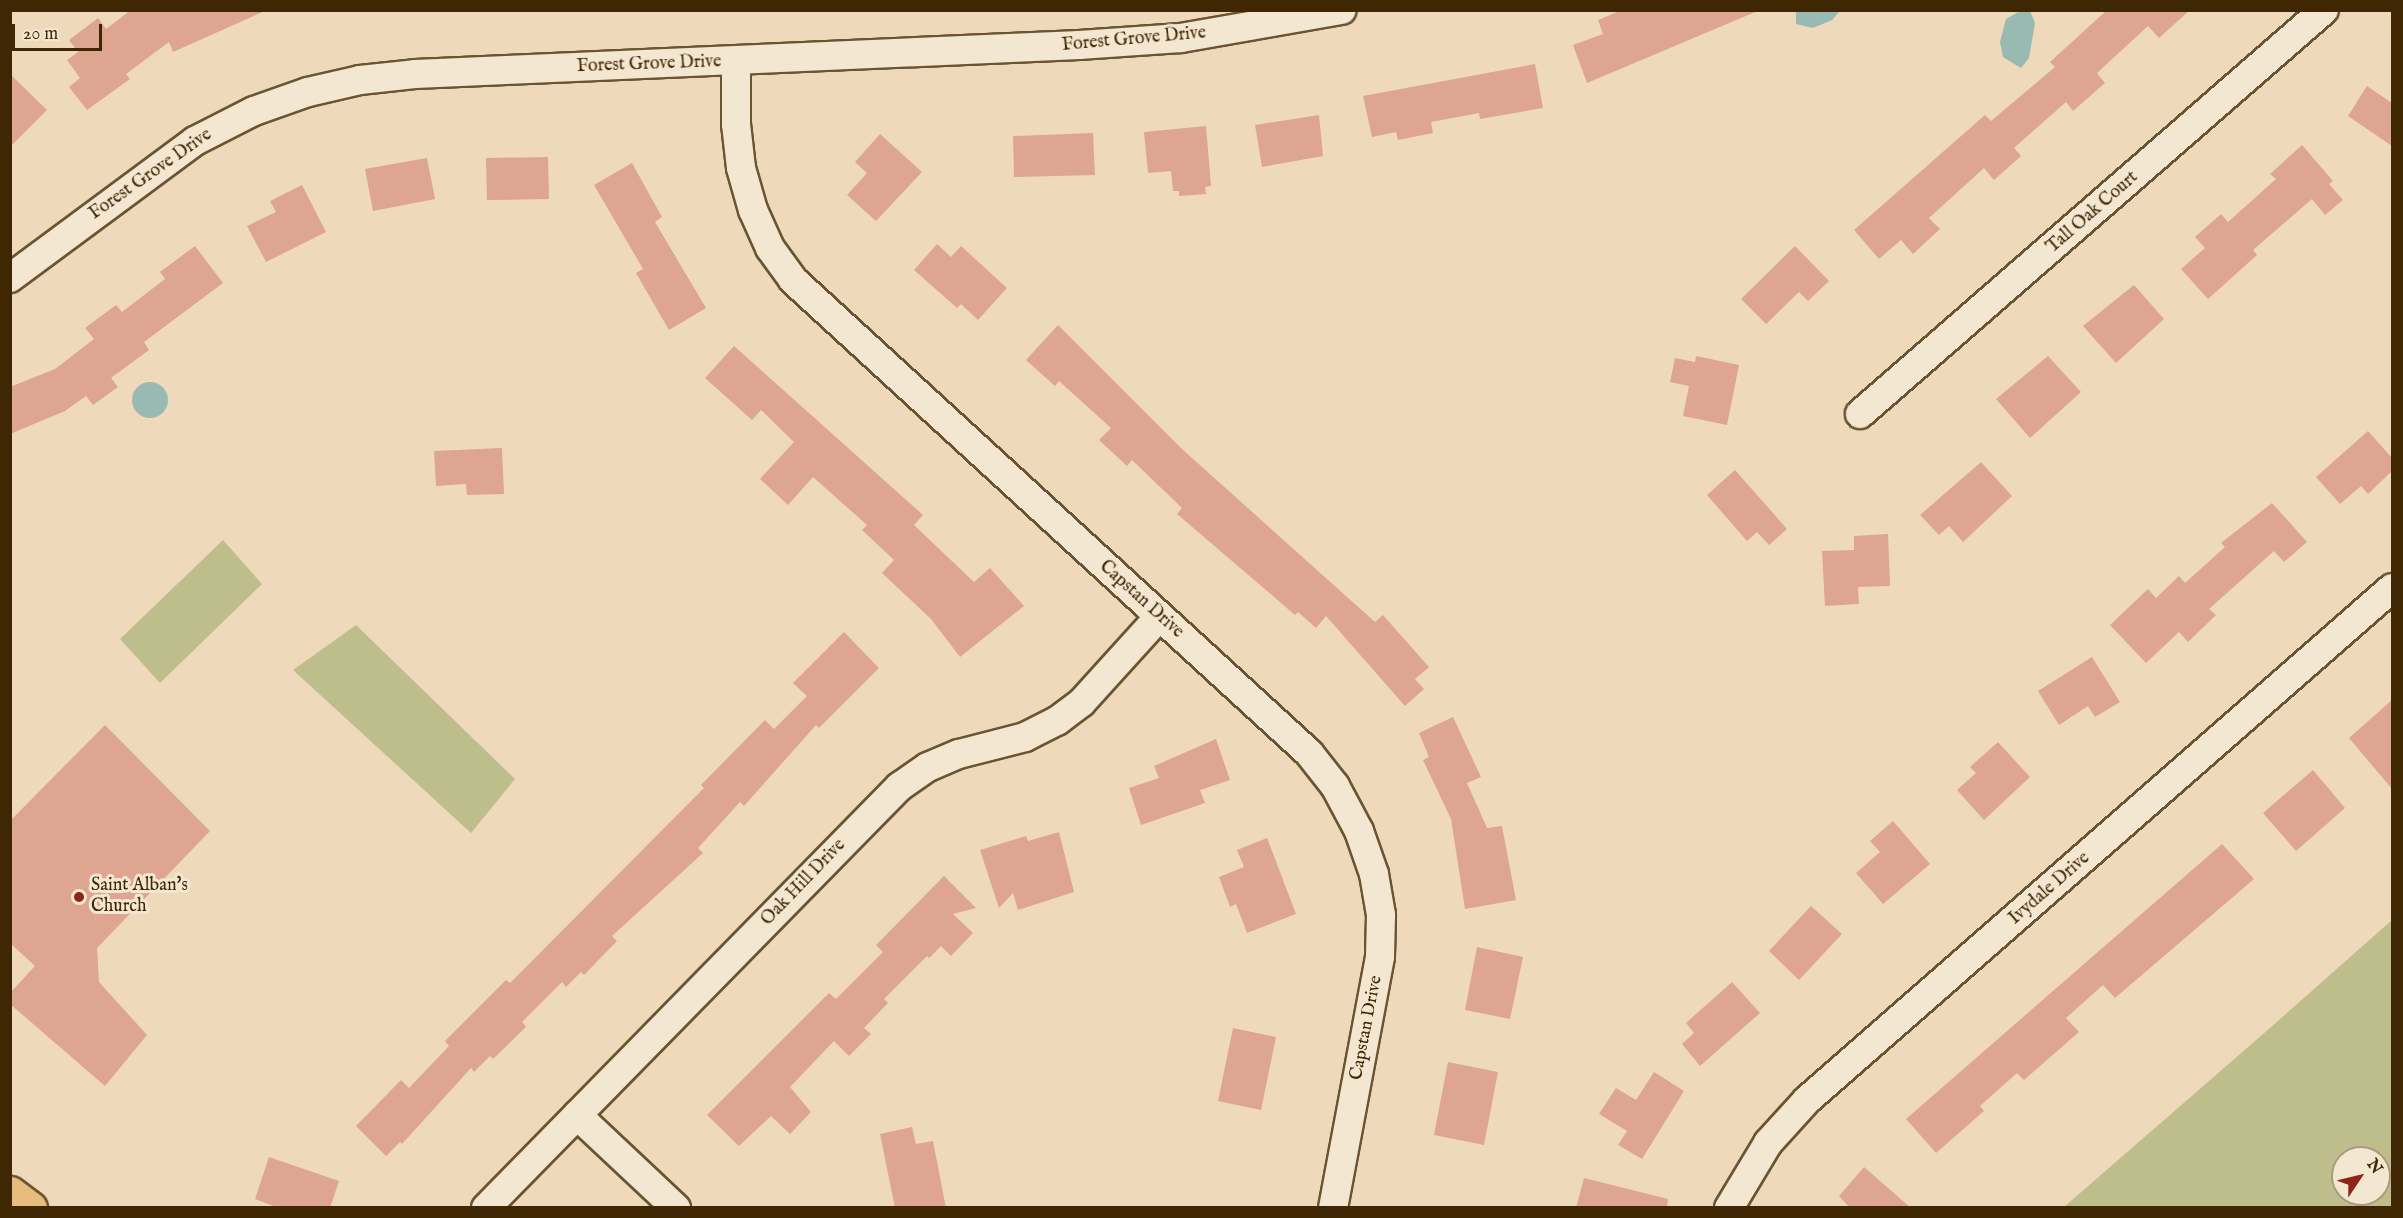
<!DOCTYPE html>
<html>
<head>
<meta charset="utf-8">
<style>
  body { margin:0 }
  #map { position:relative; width:2403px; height:1218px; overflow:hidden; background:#eedaba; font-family:"IM FELL English",serif }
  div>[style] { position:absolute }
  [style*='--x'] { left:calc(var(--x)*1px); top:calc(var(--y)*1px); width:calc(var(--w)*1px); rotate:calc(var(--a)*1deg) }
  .green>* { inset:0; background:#bebe8c }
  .water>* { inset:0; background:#99bab2 }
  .round { border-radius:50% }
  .building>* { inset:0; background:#dea591 }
  .roads { filter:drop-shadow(2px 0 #6b5431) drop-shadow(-2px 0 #6b5431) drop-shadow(0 2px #6b5431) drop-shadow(0 -2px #6b5431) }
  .street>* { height:28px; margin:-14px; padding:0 14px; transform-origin:14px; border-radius:14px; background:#f4e7d2 }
  .primary>* { height:33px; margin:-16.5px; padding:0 16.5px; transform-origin:16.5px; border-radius:16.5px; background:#e7bd7d }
  .dots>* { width:16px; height:16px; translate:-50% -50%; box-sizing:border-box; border:3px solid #f4e7d2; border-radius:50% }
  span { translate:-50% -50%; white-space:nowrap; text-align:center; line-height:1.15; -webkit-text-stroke:6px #f4e7d2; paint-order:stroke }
  .street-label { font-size:18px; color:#3f2703 }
  .poi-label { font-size:18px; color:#3f2703 }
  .left { translate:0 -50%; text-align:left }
  .frame { position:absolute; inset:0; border:12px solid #3f2703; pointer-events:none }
  .north { position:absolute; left:2331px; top:1146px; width:60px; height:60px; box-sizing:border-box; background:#f4e7d2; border:2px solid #ac9a7f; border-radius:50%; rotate:55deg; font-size:16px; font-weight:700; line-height:24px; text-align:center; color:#3f2703 }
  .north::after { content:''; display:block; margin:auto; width:21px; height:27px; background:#8f2418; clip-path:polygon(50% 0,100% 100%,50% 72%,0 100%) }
  .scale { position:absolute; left:12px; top:24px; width:90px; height:27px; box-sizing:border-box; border:3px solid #3f2703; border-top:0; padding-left:8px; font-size:18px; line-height:21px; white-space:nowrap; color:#3f2703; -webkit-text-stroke:4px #f4e7d2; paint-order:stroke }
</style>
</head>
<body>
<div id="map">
  <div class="green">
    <div style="clip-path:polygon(223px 540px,262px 584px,160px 683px,120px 639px)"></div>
    <div style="clip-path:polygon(356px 625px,515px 779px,471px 833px,293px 670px)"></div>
    <div style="clip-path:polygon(evenodd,2392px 920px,2392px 1207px,2064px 1207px,2270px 1028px,2392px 920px,2343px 1158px,2379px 1158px,2379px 1194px,2343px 1194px,2343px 1158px)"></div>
  </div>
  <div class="water">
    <div style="clip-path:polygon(1796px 11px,1796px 10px,1840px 11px,1832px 20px,1813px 28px,1796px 24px)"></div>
    <div style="clip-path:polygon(2020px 11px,2030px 11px,2035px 23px,2029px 58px,2021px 68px,2003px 57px,2000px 42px,2006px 19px)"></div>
    <div class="round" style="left:132px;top:382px;width:36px;height:36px"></div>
  </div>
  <div class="building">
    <div style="clip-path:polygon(131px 10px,267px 10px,173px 52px,169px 42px,126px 74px,130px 79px,87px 110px,69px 87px,80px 78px,67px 60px,78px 52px,69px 40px,98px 18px,106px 29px)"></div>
    <div style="clip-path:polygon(1622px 10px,1760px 10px,1587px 83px,1573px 45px,1603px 34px,1598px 20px)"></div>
    <div style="clip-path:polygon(2107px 10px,2190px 10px,2159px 38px,2148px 26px,2097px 73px,2105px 83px,2073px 111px,2066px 102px,2014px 148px,2021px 156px,1994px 180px,1984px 168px,1929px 218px,1940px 229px,1913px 254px,1901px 240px,1879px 259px,1854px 230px,1985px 115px,1991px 121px,2055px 67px,2050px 62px)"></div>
    <div style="clip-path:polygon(1535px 64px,1543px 108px,1480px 119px,1479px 113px,1431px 122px,1433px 133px,1398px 140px,1396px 132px,1372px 137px,1363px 96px)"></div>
    <div style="clip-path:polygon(10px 74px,47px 110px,10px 147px)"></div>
    <div style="clip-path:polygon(2367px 86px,2392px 103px,2392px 146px,2348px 116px)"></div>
    <div style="clip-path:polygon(1319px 115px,1323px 156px,1262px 167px,1255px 125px)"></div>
    <div style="clip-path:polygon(1206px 126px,1211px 186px,1205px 187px,1206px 194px,1179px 196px,1179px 191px,1173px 191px,1171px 171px,1148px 173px,1144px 132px)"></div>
    <div style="clip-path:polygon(1093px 133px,1095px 175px,1014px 177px,1013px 136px)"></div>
    <div style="clip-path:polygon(880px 134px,922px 172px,876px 221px,847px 195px,867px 173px,855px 162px)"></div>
    <div style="clip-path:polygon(2302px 145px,2333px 181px,2329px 184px,2343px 200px,2325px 215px,2312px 199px,2253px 250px,2257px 255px,2208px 299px,2181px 269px,2205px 248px,2195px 237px,2221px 214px,2228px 222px,2276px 179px,2270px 174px)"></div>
    <div style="clip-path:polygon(548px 157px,549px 199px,487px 200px,486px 158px)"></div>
    <div style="clip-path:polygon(427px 158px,435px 199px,373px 211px,365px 169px)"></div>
    <div style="clip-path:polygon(632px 163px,662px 217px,655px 222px,706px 308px,669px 330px,636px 273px,643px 269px,594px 185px)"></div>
    <div style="clip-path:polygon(302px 185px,326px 232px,266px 262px,247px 226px,276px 212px,270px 201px)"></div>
    <div style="clip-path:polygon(937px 244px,951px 257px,961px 246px,1007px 288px,978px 320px,961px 304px,957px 308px,914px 270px)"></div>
    <div style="clip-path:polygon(195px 246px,223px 283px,144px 342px,149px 350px,111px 378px,118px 387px,93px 405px,86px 396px,65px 411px,10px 434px,10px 387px,55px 369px,94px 339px,85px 328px,116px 305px,122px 312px,165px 279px,160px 272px)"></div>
    <div style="clip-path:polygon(1795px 246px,1829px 281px,1808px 301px,1799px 292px,1766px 324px,1741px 299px)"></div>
    <div style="clip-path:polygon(2134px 285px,2164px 319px,2116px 363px,2083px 326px)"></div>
    <div style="clip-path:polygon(1058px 325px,1182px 449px,1375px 622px,1383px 615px,1429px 667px,1415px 679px,1424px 689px,1405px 706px,1326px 616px,1316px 628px,1298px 612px,1295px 615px,1177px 514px,1182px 508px,1132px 460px,1127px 466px,1099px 440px,1111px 428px,1059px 381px,1055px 386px,1026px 360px)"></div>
    <div style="clip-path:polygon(734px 346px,923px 515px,914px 525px,974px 582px,990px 568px,1024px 606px,960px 657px,931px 619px,882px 573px,894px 560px,862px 530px,867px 525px,813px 477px,788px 505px,760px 479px,794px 442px,761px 410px,752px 420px,705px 378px)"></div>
    <div style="clip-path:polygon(1696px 356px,1739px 365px,1727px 425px,1683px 416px,1689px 386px,1670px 382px,1675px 358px,1695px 362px)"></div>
    <div style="clip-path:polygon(2048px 356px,2081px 392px,2030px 438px,1996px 399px)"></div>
    <div style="clip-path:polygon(2368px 431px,2392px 458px,2392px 471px,2368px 494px,2361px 486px,2340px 504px,2316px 477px)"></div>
    <div style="clip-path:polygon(502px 448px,504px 494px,467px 495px,466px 484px,436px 486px,434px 451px)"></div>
    <div style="clip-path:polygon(1981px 462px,2012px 496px,1963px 542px,1949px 526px,1939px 535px,1920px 515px)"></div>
    <div style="clip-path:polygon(1735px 470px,1787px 529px,1769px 545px,1757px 532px,1747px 541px,1707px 495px)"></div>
    <div style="clip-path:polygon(2272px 503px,2307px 542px,2284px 562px,2274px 551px,2209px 609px,2216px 615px,2188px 642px,2179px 632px,2146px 663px,2110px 625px,2148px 589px,2156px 598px,2179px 576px,2185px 583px,2225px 547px,2221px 543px)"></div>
    <div style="clip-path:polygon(1888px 534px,1890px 586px,1858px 587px,1859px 604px,1825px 606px,1822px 551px,1854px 550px,1854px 536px)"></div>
    <div style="clip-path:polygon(844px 632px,879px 668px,819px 728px,816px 725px,744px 806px,740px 802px,698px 848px,703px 853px,612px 936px,617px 941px,584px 975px,581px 972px,566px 987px,562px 982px,522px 1022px,526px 1027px,493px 1059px,490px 1056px,474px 1072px,471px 1068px,402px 1144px,400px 1142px,386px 1156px,356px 1126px,401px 1080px,409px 1088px,449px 1046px,445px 1041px,506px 980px,510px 983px,704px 788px,701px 785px,765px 720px,774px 729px,807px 696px,793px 683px)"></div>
    <div style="clip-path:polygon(2092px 657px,2120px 702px,2095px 717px,2088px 706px,2059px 725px,2038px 691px)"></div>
    <div style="clip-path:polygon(2392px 700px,2392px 789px,2349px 738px)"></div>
    <div style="clip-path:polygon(1453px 717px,1481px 777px,1467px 783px,1487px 828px,1502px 826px,1516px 900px,1465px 909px,1451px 819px,1423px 760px,1429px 757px,1419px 733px)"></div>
    <div style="clip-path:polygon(105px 725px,210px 831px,97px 948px,99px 982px,147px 1035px,105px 1086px,10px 1004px,10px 993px,35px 966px,10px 943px,10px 821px)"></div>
    <div style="clip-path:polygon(1216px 739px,1230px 780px,1200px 790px,1205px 803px,1141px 825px,1129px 788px,1159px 778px,1154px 766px)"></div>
    <div style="clip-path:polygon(1998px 742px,2030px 777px,1984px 820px,1957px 790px,1976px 773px,1970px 767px)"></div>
    <div style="clip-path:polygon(2313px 770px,2345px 808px,2296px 851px,2263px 813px)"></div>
    <div style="clip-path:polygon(1893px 821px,1930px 864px,1883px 904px,1856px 873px,1880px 852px,1870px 841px)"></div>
    <div style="clip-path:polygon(1059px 832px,1074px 892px,1018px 910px,1013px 893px,999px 908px,980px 850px,1026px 836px,1028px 841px)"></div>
    <div style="clip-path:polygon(1267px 838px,1296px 914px,1247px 933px,1236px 904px,1230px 907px,1219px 877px,1244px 867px,1237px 850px)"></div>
    <div style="clip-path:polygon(2222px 844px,2254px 879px,2115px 998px,2103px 985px,2066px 1018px,2079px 1032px,2024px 1080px,2017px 1073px,1980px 1106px,1984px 1111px,1936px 1153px,1906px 1119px)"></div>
    <div style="clip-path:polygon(944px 876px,976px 908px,953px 914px,973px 933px,951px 956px,941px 946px,929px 958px,927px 956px,884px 999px,888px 1003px,864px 1028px,871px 1034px,849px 1056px,834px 1041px,790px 1087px,811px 1112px,790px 1134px,771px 1116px,739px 1146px,707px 1115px,829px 993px,836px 999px,883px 952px,876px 945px)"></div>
    <div style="clip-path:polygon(1811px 906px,1842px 934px,1799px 980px,1769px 951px)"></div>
    <div style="clip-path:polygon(1477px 947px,1523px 957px,1510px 1019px,1465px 1010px)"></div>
    <div style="clip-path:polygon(1732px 982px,1760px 1013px,1700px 1066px,1682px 1044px,1694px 1033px,1686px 1023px)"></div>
    <div style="clip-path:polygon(1233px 1028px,1276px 1037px,1261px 1110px,1218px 1101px)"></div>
    <div style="clip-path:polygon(1448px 1062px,1498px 1072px,1484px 1145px,1434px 1135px)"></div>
    <div style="clip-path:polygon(1654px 1072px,1684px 1091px,1642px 1159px,1618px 1145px,1627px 1131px,1599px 1114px,1616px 1088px,1636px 1100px)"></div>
    <div style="clip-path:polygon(912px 1127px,916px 1144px,933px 1141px,946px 1208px,895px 1208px,880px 1134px)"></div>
    <div style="clip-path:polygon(269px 1157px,339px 1181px,330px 1208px,279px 1208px,255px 1199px)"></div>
    <div style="clip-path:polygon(1864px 1167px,1911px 1208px,1850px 1208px,1839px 1196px)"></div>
    <div style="clip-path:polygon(1584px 1178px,1668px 1199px,1667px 1208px,1576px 1208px)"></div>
  </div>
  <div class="roads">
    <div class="street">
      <div style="--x:736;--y:62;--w:62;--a:90"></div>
      <div style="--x:736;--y:124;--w:44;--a:83.5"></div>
      <div style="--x:741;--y:168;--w:44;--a:74.1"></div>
      <div style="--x:753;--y:210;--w:42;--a:65.9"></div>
      <div style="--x:770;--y:248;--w:39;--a:54"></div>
      <div style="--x:793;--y:280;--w:700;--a:42.51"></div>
      <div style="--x:1309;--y:753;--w:42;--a:51.8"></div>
      <div style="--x:1335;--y:786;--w:51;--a:61.9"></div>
      <div style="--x:1359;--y:831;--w:46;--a:70.8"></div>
      <div style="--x:1374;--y:874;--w:42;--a:80.3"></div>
      <div style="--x:1381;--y:915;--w:42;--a:91.4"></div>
      <div style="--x:1380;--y:957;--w:255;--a:100.6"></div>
      <div style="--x:10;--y:278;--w:230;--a:-36.5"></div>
      <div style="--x:195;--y:141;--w:66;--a:-27"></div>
      <div style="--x:254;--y:111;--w:57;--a:-19.4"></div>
      <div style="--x:308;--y:92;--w:53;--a:-13"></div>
      <div style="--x:360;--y:80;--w:55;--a:-6.2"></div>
      <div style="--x:415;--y:74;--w:665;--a:-2.5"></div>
      <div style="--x:1079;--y:45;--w:102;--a:-3.9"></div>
      <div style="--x:1181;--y:38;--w:163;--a:-9.9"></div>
      <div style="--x:1860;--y:414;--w:615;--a:-41.05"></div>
      <div style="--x:577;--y:1115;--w:136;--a:43.2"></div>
      <div style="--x:486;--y:1208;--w:590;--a:-45.55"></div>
      <div style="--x:899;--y:787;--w:35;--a:-35"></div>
      <div style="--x:928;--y:767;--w:34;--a:-23"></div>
      <div style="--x:959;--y:754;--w:68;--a:-14.4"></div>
      <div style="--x:1025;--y:737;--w:36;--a:-27"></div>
      <div style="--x:1057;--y:721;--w:31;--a:-37"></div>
      <div style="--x:1082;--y:702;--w:115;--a:-47.8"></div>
      <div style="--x:1729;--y:1208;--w:76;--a:-59"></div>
      <div style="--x:1768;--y:1143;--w:58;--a:-47.8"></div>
      <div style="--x:1807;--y:1100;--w:777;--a:-41.19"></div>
    </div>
    <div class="primary">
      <div style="--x:10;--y:1193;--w:25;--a:37"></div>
    </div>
  </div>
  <div class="dots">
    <div style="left:79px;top:897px;background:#8f2418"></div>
  </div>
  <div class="street-label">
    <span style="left:1134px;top:40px;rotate:-5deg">Forest Grove Drive</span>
    <span style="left:649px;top:65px;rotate:-2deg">Forest Grove Drive</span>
    <span style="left:151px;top:175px;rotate:-35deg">Forest Grove Drive</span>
    <span style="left:2093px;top:213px;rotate:-41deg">Tall Oak Court</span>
    <span style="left:1141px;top:600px;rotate:42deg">Capstan Drive</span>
    <span style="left:804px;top:883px;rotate:-46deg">Oak Hill Drive</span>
    <span style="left:2050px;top:889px;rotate:-41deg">Ivydale Drive</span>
    <span style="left:1367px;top:1028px;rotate:-79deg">Capstan Drive</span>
  </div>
  <div class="poi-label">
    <span class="left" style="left:91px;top:897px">Saint Alban's<br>Church</span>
  </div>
  <div class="frame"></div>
  <div class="north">N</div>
  <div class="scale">20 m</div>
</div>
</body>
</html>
